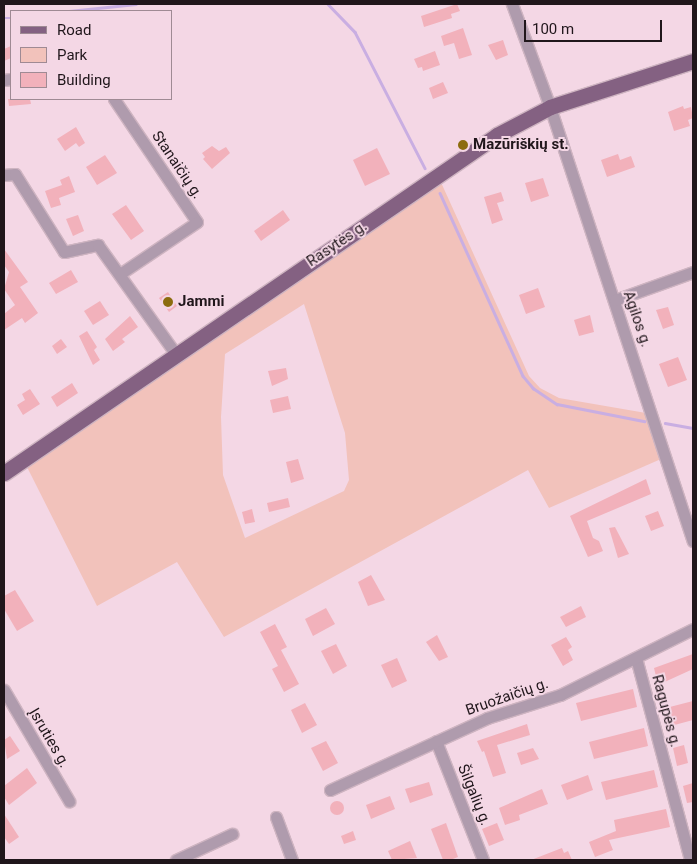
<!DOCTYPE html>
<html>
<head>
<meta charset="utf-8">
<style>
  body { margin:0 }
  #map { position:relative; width:697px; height:864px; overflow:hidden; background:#f4d7e5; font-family:Roboto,sans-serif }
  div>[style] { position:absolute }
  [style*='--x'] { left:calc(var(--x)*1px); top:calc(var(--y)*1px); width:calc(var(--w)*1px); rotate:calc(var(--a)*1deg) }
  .green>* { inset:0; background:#f2c2bb }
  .stream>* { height:2.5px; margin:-1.25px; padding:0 1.25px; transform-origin:1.25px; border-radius:1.25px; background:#c9aee2 }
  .building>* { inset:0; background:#f2b1bb }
  .round { border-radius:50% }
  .roads { filter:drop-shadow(1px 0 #ceb4c1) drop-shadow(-1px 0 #ceb4c1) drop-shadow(0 1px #ceb4c1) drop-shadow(0 -1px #ceb4c1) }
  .minor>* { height:11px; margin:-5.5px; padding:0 5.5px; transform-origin:5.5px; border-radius:5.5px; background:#af9bad }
  .major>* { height:15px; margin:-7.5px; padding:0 7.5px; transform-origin:7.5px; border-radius:7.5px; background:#846182 }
  .dots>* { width:14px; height:14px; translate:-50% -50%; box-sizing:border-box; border:2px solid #f4d7e5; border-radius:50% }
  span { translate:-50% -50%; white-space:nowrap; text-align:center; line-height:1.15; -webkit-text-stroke:4px #f4d7e5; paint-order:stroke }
  .poi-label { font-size:15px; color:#20161b; font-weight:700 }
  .left { translate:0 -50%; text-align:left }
  .street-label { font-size:15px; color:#20161b }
  .frame { position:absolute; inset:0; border:5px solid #20161b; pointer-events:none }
  .legend { position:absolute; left:10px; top:10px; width:162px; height:90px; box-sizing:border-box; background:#f4d7e5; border:1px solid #9f8a94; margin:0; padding:6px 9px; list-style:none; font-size:15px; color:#20161b }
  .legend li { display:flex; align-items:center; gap:10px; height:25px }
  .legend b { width:25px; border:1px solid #9f8a94 }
  .scale { position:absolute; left:524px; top:20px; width:138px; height:22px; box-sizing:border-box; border:2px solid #20161b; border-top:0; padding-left:6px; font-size:15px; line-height:18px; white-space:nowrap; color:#20161b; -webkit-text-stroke:4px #f4d7e5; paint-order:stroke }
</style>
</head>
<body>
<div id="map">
  <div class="green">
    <div style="clip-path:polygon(evenodd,439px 178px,529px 376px,540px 388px,559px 398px,646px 413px,661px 459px,549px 508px,528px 470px,224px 637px,177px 562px,97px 606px,26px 465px,439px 178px,304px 304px,345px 433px,349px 480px,344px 491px,245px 538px,223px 475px,221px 417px,225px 354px,304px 304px)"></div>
  </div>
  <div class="stream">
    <div style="--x:328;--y:4;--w:39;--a:46"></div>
    <div style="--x:355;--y:32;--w:153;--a:62.8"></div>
    <div style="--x:69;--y:11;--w:67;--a:-6"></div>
    <div style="--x:4;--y:18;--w:7;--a:0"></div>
    <div style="--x:440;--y:193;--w:201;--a:65.6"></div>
    <div style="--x:523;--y:376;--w:16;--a:50"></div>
    <div style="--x:533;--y:388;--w:29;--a:34"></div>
    <div style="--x:557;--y:404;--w:89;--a:11.1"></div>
    <div style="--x:665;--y:423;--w:28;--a:10"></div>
  </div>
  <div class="building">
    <div style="clip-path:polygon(457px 4px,460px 11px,451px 14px,452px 18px,424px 27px,421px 16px)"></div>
    <div style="clip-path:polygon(463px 28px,472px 55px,459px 59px,454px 43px,444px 46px,441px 36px)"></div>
    <div style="clip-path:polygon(503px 40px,508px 55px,496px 60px,488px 45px)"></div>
    <div style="clip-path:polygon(11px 46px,11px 58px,4px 61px,4px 49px)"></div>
    <div style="clip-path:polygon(435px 51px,440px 65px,423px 71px,422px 67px,418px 68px,414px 59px)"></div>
    <div style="clip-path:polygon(443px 82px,448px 93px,433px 99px,429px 88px)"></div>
    <div style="clip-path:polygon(8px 99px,30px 99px,31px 104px,9px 106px)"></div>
    <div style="clip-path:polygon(683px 106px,684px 109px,691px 107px,693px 118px,688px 120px,690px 126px,674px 131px,668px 112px)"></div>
    <div style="clip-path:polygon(76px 127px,85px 143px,79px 147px,76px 143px,65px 151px,57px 139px)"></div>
    <div style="clip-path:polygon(212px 146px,219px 151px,226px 147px,230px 153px,212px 169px,203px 159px,205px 157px,202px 153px)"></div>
    <div style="clip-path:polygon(377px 148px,390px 174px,365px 186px,353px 160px)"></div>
    <div style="clip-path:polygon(618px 154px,620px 160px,631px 156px,635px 167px,607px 177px,601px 160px)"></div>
    <div style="clip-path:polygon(105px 155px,117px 173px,97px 185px,86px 167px)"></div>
    <div style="clip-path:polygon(69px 176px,75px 192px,59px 198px,61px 205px,51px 208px,45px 191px,62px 185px,60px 180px)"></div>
    <div style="clip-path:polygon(543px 178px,549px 196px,531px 202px,525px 183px)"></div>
    <div style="clip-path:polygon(501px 192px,504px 201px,497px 203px,503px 220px,492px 224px,484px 197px)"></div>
    <div style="clip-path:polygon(126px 205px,144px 231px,131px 240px,112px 214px)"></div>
    <div style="clip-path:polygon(283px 210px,290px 220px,261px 241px,254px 231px)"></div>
    <div style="clip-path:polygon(78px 215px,84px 231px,73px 236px,66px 219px)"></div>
    <div style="clip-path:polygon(4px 249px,28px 282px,20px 287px,38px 313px,25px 323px,22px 318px,4px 330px,4px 314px,15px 305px,4px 289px,9px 272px,4px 265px)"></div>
    <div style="clip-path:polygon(71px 270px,78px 282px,56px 294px,49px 283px)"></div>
    <div style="clip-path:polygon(538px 288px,545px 307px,526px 314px,519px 295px)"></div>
    <div style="clip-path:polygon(168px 292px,177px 306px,169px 312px,159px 298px)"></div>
    <div style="clip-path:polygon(100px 301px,109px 315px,93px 325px,84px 311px)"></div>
    <div style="clip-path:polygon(668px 307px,674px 325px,663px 329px,656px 310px)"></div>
    <div style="clip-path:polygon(590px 315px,594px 332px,579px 336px,574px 320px)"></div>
    <div style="clip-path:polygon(130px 316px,138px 327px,122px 339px,125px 342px,113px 351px,105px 339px)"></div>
    <div style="clip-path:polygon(87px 331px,97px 347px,94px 350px,100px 360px,93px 365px,79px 336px)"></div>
    <div style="clip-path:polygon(61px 339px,67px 347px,57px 354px,52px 346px)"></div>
    <div style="clip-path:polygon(678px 357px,687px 380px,668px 387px,659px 364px)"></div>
    <div style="clip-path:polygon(286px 368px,288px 379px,272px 386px,268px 371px)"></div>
    <div style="clip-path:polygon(72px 383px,78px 393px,57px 407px,51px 397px)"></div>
    <div style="clip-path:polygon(30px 389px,40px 404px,23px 415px,17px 405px,25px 400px,22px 394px)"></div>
    <div style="clip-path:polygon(288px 396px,291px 409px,273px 413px,270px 400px)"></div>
    <div style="clip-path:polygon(298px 459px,304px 479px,291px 483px,286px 462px)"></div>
    <div style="clip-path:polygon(646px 479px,651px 494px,587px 521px,593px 538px,599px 541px,603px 551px,588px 557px,570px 516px)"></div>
    <div style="clip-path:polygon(288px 498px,290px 507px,269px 512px,267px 503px)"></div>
    <div style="clip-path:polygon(252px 509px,255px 522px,245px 524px,242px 512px)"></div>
    <div style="clip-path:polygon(658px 511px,664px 526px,651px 531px,645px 516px)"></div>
    <div style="clip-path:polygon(615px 527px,629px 554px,618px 558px,609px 528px)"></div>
    <div style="clip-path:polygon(371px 575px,385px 600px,368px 606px,358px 582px)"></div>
    <div style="clip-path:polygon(15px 590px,34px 621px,17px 631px,4px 609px,4px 596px)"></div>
    <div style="clip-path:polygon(581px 606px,586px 617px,566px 627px,560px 617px)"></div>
    <div style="clip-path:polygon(326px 608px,335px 624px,313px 636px,305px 619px)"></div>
    <div style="clip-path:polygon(275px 624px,287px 647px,281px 650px,299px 684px,284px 692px,272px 669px,278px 666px,260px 632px)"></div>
    <div style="clip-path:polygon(437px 635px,448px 657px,439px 661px,426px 642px)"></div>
    <div style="clip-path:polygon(566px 637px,572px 647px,568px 650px,573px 660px,563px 666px,551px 645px)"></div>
    <div style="clip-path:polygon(336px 644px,347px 666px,333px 674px,321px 651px)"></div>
    <div style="clip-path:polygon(693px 654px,693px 669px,658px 685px,654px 668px)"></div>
    <div style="clip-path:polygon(397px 658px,407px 681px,392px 688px,381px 665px)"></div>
    <div style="clip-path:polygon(633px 689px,637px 707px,581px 721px,576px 703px)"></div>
    <div style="clip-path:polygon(693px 701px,693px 720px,667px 727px,662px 709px)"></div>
    <div style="clip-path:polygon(305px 703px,317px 725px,302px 733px,291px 710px)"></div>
    <div style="clip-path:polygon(527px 724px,530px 735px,497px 745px,506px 773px,493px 777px,484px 751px,482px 752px,477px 741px)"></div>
    <div style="clip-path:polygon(644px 728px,648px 746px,594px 759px,589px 742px)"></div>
    <div style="clip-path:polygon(10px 736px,20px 751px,7px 759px,4px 740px)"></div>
    <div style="clip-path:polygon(326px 741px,338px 763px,323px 771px,311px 748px)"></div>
    <div style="clip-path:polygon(684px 745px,688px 763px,677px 766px,673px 748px)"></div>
    <div style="clip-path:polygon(533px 748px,539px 759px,521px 765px,517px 753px)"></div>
    <div style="clip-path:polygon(27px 768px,37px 783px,9px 805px,4px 797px,4px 786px)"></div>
    <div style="clip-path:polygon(654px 770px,658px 787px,606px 800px,601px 782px)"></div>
    <div style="clip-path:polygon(588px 775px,593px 790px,567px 800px,561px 785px)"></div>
    <div style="clip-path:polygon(429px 782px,433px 795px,410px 803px,405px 789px)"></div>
    <div style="clip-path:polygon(693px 783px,693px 802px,687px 803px,683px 786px)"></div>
    <div style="clip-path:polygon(542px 789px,548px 804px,519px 815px,520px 820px,505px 825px,499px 808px)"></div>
    <div style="clip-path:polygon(390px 796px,395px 809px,371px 819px,366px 805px)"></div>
    <div class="round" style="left:330px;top:801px;width:14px;height:14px"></div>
    <div style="clip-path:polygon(666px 809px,670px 827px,609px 840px,613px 850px,595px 857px,589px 842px,616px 831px,614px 820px)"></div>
    <div style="clip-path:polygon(4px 814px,19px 837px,9px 844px,4px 837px)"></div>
    <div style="clip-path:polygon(446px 823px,458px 857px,450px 860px,443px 860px,431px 829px)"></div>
    <div style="clip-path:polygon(497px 823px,504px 840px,489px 846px,482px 829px)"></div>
    <div style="clip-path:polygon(353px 831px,356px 840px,344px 844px,341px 836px)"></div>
    <div style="clip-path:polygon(410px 841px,417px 858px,392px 860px,388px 851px)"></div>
    <div style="clip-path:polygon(562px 848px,564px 853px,568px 851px,572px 860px,531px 860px)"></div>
  </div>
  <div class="roads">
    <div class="minor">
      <div style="--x:512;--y:4;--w:110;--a:69.7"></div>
      <div style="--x:550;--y:107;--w:457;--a:71.8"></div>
      <div style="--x:4;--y:80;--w:7;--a:-8"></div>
      <div style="--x:114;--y:99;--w:148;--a:56"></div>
      <div style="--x:197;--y:222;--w:93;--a:146"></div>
      <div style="--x:4;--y:175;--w:11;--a:-5"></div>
      <div style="--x:15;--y:174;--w:92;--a:57.9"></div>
      <div style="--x:64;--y:252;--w:35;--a:-12"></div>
      <div style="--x:98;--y:245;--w:133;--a:54.5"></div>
      <div style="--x:615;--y:300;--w:83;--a:-19.7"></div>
      <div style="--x:636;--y:658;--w:209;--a:75"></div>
      <div style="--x:4;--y:690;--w:129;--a:59.6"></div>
      <div style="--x:436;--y:741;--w:128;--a:68.4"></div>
      <div style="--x:330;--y:790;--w:173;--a:-24.6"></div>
      <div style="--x:487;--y:718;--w:77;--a:-17.5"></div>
      <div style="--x:560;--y:695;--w:148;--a:-26.4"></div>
      <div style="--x:276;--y:817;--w:46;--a:69.6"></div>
      <div style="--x:176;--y:860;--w:62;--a:-24.9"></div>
    </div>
    <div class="major">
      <div style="--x:4;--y:473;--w:598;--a:-34.43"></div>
      <div style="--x:497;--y:135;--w:60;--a:-27.8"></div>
      <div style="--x:550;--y:107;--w:150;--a:-17.8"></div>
    </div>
  </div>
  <div class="dots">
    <div style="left:463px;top:145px;background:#8c6c0e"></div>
    <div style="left:168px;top:302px;background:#8c6c0e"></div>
  </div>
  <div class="poi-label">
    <span class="left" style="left:473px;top:145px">Mazūriškių st.</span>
    <span class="left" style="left:178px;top:302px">Jammi</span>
  </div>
  <div class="street-label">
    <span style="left:177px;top:165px;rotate:56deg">Stanaičių g.</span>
    <span style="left:337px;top:244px;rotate:-34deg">Rasytės g.</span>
    <span style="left:637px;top:319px;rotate:71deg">Agilos g.</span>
    <span style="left:507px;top:697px;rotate:-19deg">Bruožaičių g.</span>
    <span style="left:666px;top:711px;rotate:75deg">Ragupės g.</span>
    <span style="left:49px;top:738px;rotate:60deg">Įsruties g.</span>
    <span style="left:474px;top:795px;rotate:68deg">Šilgalių g.</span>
  </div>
  <div class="frame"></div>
  <ul class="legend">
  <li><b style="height:6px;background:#846182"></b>Road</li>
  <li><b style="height:14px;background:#f2c2bb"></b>Park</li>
  <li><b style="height:14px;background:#f2b1bb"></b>Building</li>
  </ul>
  <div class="scale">100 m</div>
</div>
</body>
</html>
